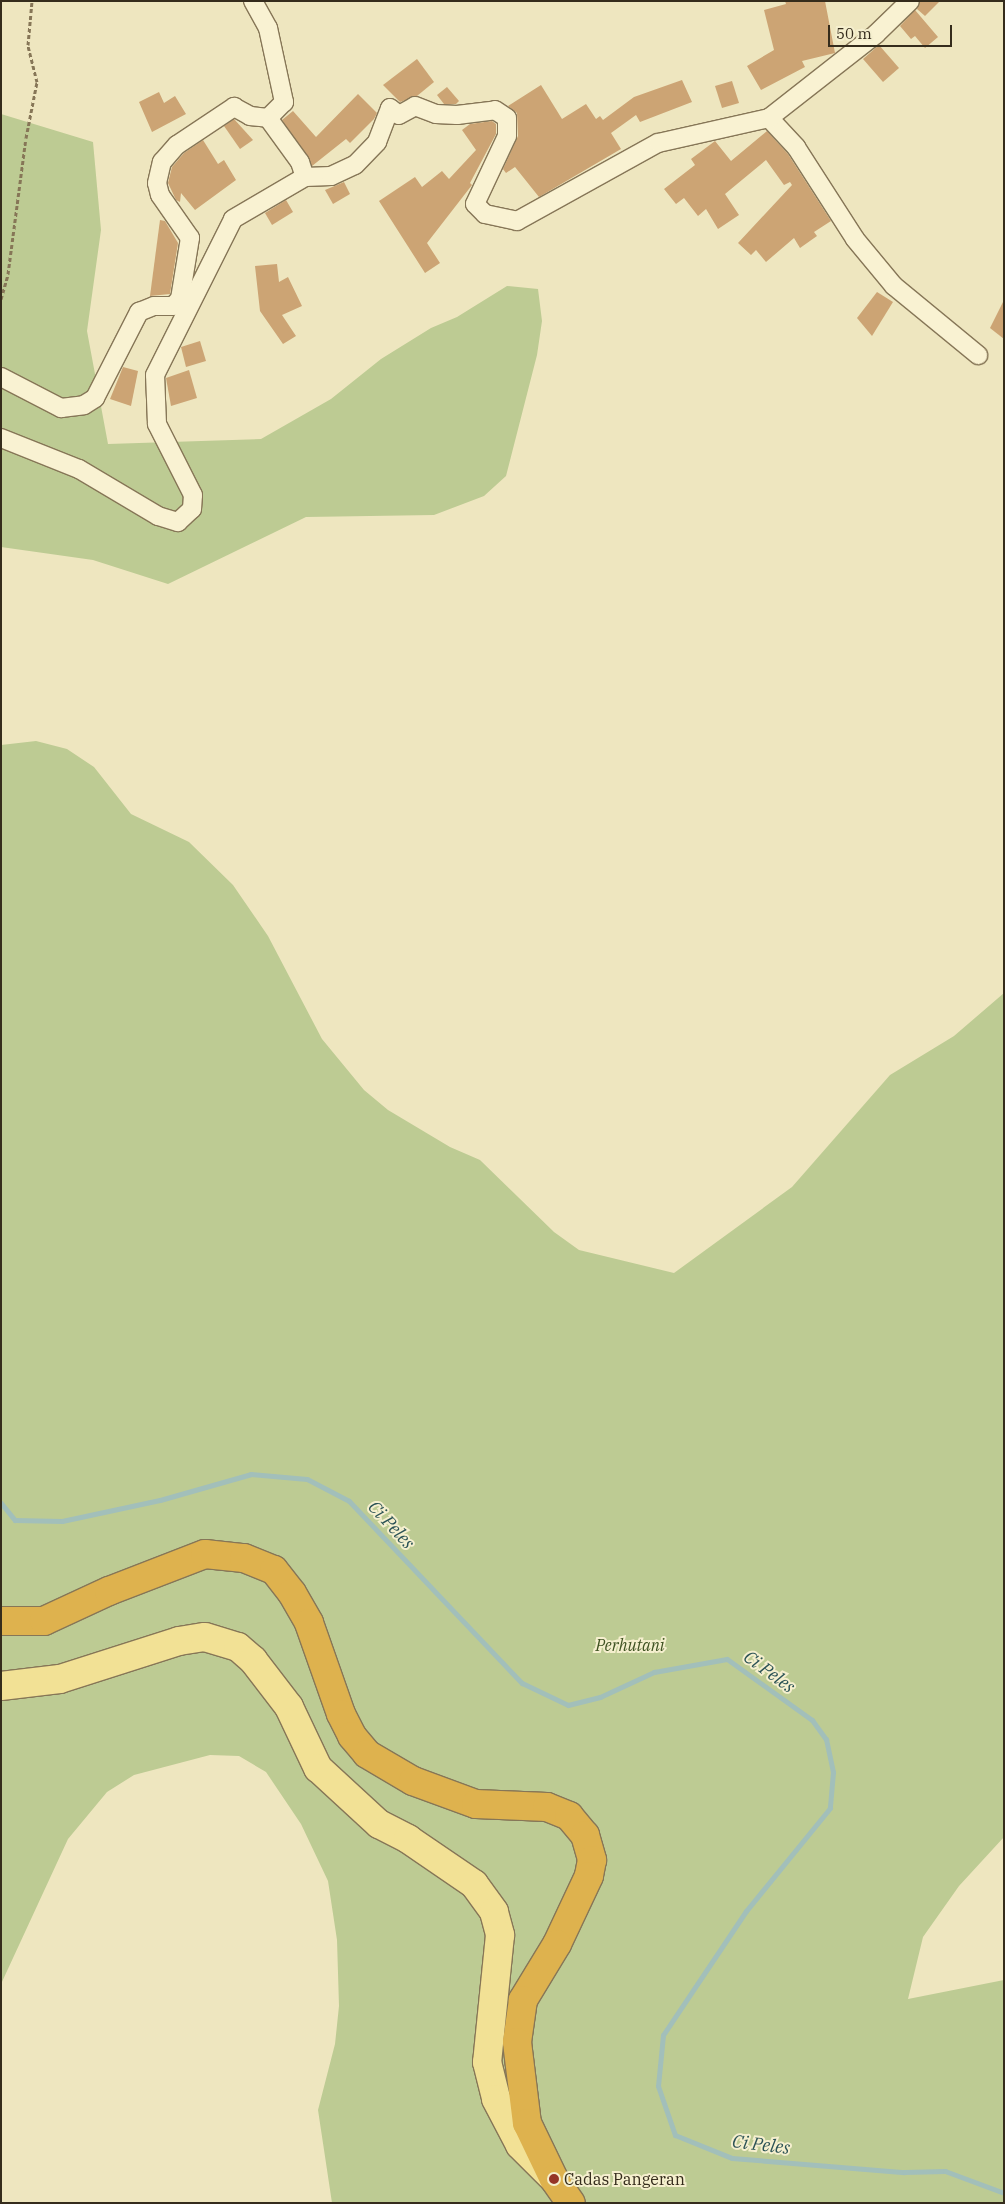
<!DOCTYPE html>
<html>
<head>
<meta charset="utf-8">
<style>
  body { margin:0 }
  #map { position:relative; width:1005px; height:2204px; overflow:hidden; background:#eee6bf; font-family:"IBM Plex Serif",serif }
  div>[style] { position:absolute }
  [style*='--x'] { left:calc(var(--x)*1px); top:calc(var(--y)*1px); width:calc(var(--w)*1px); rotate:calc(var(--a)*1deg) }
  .green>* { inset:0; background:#bdcb93 }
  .stream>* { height:5px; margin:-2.5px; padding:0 2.5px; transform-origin:2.5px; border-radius:2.5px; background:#a2bfba }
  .building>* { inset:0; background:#cca474 }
  .path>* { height:3px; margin-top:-1.5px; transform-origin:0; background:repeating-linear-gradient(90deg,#867657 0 4px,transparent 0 6.5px) }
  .roads { filter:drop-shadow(1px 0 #867657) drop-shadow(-1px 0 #867657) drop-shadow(0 1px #867657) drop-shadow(0 -1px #867657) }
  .street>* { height:18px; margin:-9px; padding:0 9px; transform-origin:9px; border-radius:9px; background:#f9f2d2 }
  .primary>* { height:28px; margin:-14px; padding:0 14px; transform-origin:14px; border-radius:14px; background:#f2e195 }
  .highway>* { height:28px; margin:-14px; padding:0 14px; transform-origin:14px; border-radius:14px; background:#deb24e }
  .dots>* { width:14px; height:14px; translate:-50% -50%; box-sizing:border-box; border:2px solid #f5efce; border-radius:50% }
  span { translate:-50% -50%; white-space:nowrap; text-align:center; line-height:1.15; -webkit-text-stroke:4px #f5efce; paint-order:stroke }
  .park-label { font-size:16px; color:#3f5222; font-style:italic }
  .poi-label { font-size:16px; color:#352c1c }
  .left { translate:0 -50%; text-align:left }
  .water-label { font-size:18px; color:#2b5255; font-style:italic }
  .frame { position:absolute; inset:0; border:2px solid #352c1c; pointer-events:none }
  .scale { position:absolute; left:828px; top:25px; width:124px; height:22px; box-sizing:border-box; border:2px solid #352c1c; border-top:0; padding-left:6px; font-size:15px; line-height:18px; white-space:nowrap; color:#352c1c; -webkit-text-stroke:4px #f5efce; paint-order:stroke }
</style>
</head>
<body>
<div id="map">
  <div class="green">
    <div style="clip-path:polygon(1px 114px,93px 142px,101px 230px,87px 331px,108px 444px,261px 439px,331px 399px,381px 359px,431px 328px,457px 317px,507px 286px,538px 289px,542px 321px,537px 355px,506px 476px,484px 496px,434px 515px,306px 517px,168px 584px,93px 560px,1px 547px)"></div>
    <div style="clip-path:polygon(36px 741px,67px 749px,94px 767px,131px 814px,189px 842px,233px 885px,268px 936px,322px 1039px,364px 1090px,388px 1110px,450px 1147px,480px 1160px,554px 1232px,579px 1250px,674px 1273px,792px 1187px,890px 1075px,954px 1036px,1004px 993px,1004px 1837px,959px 1886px,923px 1937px,908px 1999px,1004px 1980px,1004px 2203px,332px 2203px,318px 2110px,335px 2044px,339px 2006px,337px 1940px,328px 1881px,301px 1824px,266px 1772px,239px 1756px,210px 1755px,134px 1775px,107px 1792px,68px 1839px,1px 1984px,1px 745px)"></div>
  </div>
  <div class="stream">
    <div style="--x:1;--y:1503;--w:22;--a:51"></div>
    <div style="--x:15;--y:1520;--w:47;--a:1.2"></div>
    <div style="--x:62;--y:1521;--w:100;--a:-12.1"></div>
    <div style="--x:160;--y:1500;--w:95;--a:-15.9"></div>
    <div style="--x:251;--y:1474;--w:56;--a:5.1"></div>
    <div style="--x:307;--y:1479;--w:47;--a:27.6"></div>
    <div style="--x:349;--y:1501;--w:251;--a:46.5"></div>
    <div style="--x:522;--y:1683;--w:51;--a:25.6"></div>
    <div style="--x:568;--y:1705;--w:33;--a:-14"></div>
    <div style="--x:600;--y:1697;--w:60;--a:-24.8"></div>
    <div style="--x:654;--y:1672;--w:74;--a:-10.1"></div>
    <div style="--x:727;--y:1659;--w:105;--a:35.7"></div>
    <div style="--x:812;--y:1720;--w:24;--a:54"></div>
    <div style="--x:826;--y:1739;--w:34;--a:78"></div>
    <div style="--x:833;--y:1772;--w:36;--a:95"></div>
    <div style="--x:830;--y:1808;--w:133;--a:129.2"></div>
    <div style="--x:746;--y:1911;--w:149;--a:123.8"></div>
    <div style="--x:663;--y:2035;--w:51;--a:95.6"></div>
    <div style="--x:658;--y:2086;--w:52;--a:70.9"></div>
    <div style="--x:675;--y:2135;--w:61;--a:22"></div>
    <div style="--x:732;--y:2158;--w:173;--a:4.7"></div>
    <div style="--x:904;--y:2172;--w:41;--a:-1.4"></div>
    <div style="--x:945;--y:2171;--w:63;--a:20.4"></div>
  </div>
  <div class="building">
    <div style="clip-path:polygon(785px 1px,825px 1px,835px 53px,802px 61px,805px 67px,761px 90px,747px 66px,774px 50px,764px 10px,786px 4px)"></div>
    <div style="clip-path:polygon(920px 1px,940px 1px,925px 16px,917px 9px)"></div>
    <div style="clip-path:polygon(915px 10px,938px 37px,925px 48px,915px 36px,911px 39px,900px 26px)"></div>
    <div style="clip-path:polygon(879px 45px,899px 68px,883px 82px,863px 59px)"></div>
    <div style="clip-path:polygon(417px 59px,434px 82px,417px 96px,400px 102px,383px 85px)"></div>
    <div style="clip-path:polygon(682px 80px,692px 102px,640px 122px,636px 115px,611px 133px,621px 149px,539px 197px,515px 167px,506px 173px,503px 169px,518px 136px,517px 113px,508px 106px,541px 85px,562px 119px,586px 104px,596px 119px,600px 116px,603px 120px,634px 97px)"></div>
    <div style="clip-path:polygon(732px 81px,739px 103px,722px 108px,715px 86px)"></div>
    <div style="clip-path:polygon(447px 87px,459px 101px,456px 104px,444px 104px,437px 95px)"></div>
    <div style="clip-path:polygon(159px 92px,164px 103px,175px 96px,186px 114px,152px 132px,139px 102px)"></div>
    <div style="clip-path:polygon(358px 94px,377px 113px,374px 119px,350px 143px,346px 139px,312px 166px,282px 120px,293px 111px,316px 137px)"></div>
    <div style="clip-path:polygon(234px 119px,253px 140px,240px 149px,224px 126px)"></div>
    <div style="clip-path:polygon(492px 121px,496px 124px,496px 134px,470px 183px,472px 185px,427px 243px,440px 263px,425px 273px,379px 201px,415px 177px,422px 187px,442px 171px,449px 179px,476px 150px,462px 130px,470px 124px)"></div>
    <div style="clip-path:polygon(767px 131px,788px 154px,831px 221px,814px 232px,817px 236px,800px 248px,794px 238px,766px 262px,756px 250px,751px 255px,738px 243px,792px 185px,790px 182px,784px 185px,766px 160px,725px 194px,739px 215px,718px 229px,706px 209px,698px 216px,684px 198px,676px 204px,664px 189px,695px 165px,691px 159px,715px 141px,731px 161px)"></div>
    <div style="clip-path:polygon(203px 140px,218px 164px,224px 160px,236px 180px,195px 210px,181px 193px,180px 202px,176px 200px,168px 183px,172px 167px,184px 153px)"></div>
    <div style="clip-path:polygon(344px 182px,350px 194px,333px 204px,325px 190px)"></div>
    <div style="clip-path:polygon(286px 200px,293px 212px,272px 225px,265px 213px)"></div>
    <div style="clip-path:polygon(160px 220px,165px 221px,178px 243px,170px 294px,150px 296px)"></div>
    <div style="clip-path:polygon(277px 264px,279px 282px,288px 277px,302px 306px,282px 315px,296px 336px,283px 344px,260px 311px,255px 266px)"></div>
    <div style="clip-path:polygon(877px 292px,893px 302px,872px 336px,857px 318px)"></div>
    <div style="clip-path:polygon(1004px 300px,1004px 339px,990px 328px)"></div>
    <div style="clip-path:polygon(200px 341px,206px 361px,186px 367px,181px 347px)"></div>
    <div style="clip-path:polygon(123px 367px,138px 371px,131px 406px,110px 399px)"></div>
    <div style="clip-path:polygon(189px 370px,197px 398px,171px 406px,166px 378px)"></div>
  </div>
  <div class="path">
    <div style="--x:1;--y:299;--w:26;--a:-74"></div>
    <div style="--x:8;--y:274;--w:137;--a:-82.5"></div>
    <div style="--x:26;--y:138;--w:57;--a:-78.9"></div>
    <div style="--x:37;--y:82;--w:38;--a:-104"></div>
    <div style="--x:28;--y:45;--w:44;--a:-84.8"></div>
  </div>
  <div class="roads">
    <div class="street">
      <div style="--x:253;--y:1;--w:31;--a:61"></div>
      <div style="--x:268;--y:28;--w:76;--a:77.8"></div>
      <div style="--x:284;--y:102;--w:23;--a:135"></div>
      <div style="--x:268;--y:118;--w:54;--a:54"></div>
      <div style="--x:300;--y:162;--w:16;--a:72"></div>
      <div style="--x:769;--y:118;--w:40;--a:47"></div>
      <div style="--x:796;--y:147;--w:109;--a:57.3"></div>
      <div style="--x:855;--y:239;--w:61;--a:50.3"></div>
      <div style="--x:894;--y:286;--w:109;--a:39.4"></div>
      <div style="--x:1;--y:377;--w:68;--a:27.3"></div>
      <div style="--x:61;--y:408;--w:23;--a:-7"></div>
      <div style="--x:84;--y:405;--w:13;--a:-32"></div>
      <div style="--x:95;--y:398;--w:97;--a:-62.9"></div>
      <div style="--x:139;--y:312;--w:16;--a:-22"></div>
      <div style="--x:154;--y:306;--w:19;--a:0"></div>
      <div style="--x:173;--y:306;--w:10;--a:-45"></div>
      <div style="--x:180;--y:299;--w:62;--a:-80.7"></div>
      <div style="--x:190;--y:238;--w:52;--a:-124.9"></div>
      <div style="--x:160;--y:195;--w:12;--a:-104"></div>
      <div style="--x:157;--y:183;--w:22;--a:-77"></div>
      <div style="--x:162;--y:162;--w:23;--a:-49"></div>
      <div style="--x:177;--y:145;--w:69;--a:-33.7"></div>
      <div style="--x:234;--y:107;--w:18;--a:29"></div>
      <div style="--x:250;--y:116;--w:18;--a:6"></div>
      <div style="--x:1;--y:438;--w:84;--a:21.7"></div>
      <div style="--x:79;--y:469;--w:92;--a:30.7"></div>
      <div style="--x:158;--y:516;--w:21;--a:17"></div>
      <div style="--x:178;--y:522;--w:19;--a:-43"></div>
      <div style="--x:192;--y:509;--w:14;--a:-86"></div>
      <div style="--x:193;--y:495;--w:80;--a:-116.9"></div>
      <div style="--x:157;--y:424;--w:49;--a:-92.3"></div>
      <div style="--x:155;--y:375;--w:174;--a:-63.4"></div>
      <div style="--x:233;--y:219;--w:83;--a:-30.3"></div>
      <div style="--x:305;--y:177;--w:26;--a:-2"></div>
      <div style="--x:331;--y:176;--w:26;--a:-25"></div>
      <div style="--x:355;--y:165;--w:32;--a:-46"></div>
      <div style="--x:377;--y:142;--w:36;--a:-69"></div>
      <div style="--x:390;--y:108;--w:11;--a:38"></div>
      <div style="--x:399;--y:115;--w:18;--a:-29"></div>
      <div style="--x:415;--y:106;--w:22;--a:21"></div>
      <div style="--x:436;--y:114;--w:21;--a:3"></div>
      <div style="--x:457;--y:115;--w:38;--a:-7"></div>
      <div style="--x:495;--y:110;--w:14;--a:34"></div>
      <div style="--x:507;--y:118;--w:18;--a:90"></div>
      <div style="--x:507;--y:136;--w:75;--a:115.2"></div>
      <div style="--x:475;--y:204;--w:14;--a:45"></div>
      <div style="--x:485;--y:214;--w:33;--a:12"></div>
      <div style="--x:517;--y:221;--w:161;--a:-29"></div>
      <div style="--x:658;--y:143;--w:114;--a:-12.7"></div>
      <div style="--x:769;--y:118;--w:136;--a:-38.1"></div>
      <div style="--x:876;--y:34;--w:47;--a:-44.1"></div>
    </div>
    <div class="primary">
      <div style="--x:1;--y:1686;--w:59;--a:-6.8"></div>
      <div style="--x:60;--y:1679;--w:125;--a:-17.7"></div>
      <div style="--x:179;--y:1641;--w:26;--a:-9"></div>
      <div style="--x:205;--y:1637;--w:34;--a:17"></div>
      <div style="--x:238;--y:1647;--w:20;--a:41"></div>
      <div style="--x:253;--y:1660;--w:59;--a:52.5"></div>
      <div style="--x:289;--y:1707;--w:68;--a:64.6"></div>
      <div style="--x:318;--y:1768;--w:83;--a:42.6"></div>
      <div style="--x:379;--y:1824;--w:33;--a:27"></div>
      <div style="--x:408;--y:1839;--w:80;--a:34.3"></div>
      <div style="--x:474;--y:1884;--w:34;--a:54"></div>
      <div style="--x:494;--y:1912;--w:24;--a:75"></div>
      <div style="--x:500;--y:1935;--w:128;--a:95.8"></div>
      <div style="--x:487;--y:2062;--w:38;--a:76"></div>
      <div style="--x:496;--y:2099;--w:52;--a:62.4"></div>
      <div style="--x:520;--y:2145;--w:44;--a:45"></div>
    </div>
    <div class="highway">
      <div style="--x:1;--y:1621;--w:43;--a:0"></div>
      <div style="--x:44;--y:1621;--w:72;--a:-24.8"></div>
      <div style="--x:109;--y:1591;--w:103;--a:-21.1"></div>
      <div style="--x:205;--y:1554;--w:39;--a:6"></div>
      <div style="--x:244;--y:1558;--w:32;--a:22"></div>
      <div style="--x:274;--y:1570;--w:29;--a:52"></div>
      <div style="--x:292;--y:1593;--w:34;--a:60"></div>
      <div style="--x:309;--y:1623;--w:96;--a:70.6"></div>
      <div style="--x:341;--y:1714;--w:25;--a:63"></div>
      <div style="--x:352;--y:1736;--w:23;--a:50"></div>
      <div style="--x:367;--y:1754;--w:53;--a:30.4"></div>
      <div style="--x:413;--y:1781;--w:67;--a:20.1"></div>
      <div style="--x:476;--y:1804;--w:71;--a:2.4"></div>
      <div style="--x:547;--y:1807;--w:24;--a:22"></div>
      <div style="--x:569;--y:1816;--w:25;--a:50"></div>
      <div style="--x:585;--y:1835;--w:26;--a:74"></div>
      <div style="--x:592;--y:1860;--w:16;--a:101"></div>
      <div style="--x:589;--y:1876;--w:75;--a:115.2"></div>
      <div style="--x:557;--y:1944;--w:66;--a:121.3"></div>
      <div style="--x:523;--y:2000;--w:42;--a:98.1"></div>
      <div style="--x:517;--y:2042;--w:82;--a:83"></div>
      <div style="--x:527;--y:2123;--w:62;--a:64.3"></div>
      <div style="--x:554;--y:2179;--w:29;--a:55"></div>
    </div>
  </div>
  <div class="dots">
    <div style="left:554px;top:2179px;background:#953527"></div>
  </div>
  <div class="park-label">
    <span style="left:630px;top:1645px">Perhutani</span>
  </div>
  <div class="poi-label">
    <span class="left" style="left:564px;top:2179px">Cadas Pangeran</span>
  </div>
  <div class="water-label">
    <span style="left:391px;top:1525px;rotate:47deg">Ci Peles</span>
    <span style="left:769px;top:1672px;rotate:36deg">Ci Peles</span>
    <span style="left:761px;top:2145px;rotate:7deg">Ci Peles</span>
  </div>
  <div class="frame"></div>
  <div class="scale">50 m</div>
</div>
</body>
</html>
